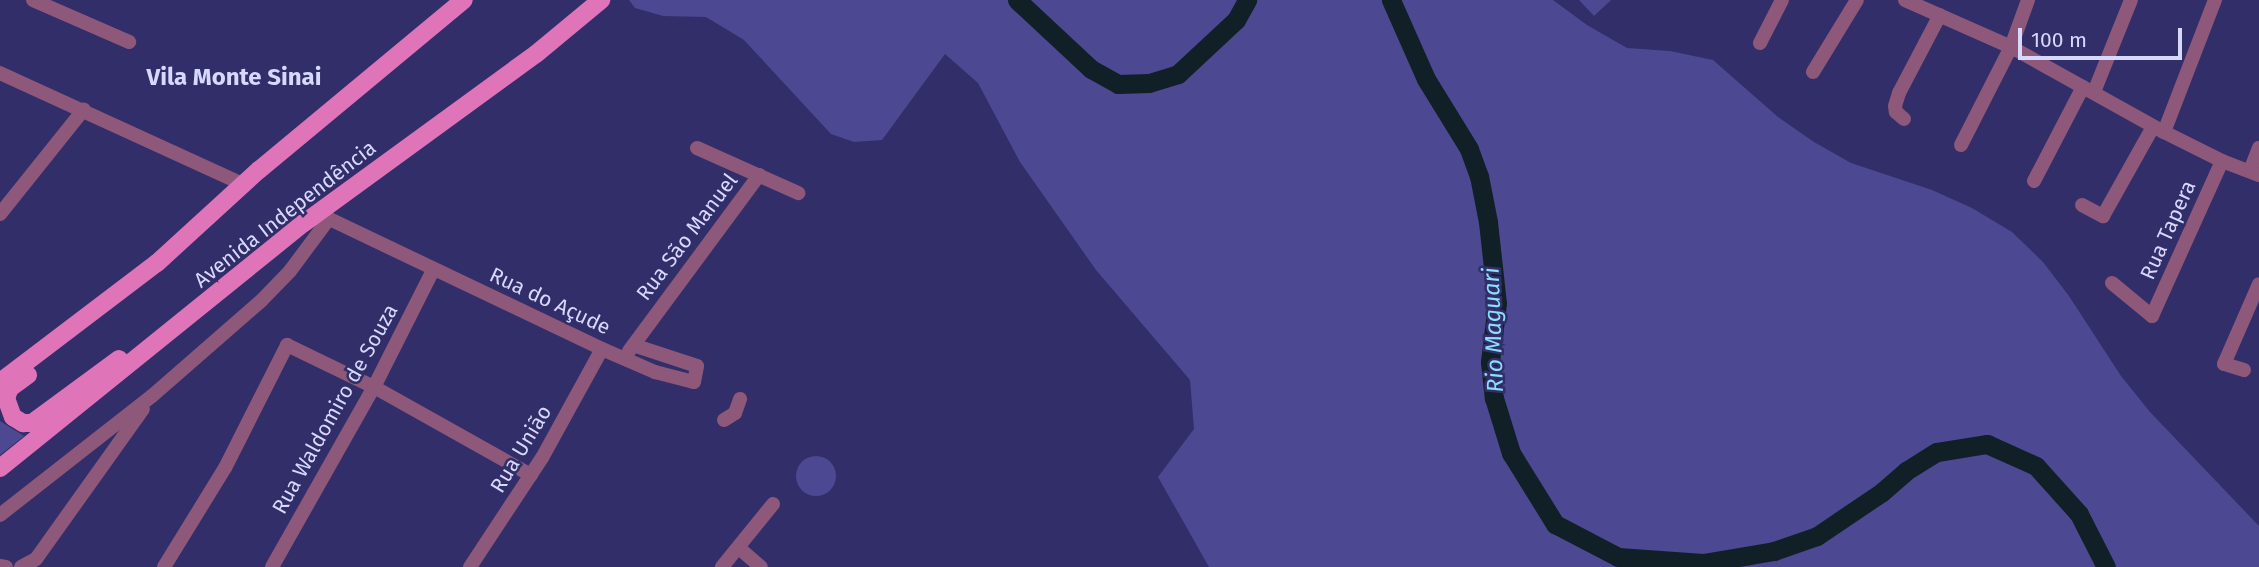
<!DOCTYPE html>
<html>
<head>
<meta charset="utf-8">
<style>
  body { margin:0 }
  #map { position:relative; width:2259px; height:567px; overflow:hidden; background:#322e69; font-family:"Fira Sans",sans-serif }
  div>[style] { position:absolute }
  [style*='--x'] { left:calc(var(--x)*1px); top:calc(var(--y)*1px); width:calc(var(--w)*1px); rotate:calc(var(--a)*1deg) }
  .green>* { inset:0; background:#4c4892 }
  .round { border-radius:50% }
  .river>* { height:19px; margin:-9.5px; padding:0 9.5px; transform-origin:9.5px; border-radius:9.5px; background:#102026 }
  .minor>* { height:14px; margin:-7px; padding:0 7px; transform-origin:7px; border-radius:7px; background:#8d5879 }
  .major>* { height:18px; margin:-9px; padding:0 9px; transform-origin:9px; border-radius:9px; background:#df74b8 }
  span { translate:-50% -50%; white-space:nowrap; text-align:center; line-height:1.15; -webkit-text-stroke:5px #322e69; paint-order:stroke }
  .street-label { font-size:21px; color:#d6d8fd }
  .water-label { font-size:23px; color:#8bdffd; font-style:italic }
  .quarter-label { font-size:24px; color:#d6d8fd; font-weight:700 }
  .scale { position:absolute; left:2018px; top:28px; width:164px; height:32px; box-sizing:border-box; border:4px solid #d6d8fd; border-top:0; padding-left:9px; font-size:21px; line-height:24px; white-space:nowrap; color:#d6d8fd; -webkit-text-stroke:5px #322e69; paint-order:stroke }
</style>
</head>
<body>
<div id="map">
  <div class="green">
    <div style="clip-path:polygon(629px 0,1553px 0,1587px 25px,1627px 48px,1670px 51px,1713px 60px,1778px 117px,1814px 142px,1851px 163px,1932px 190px,1972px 208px,2012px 232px,2043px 262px,2069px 296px,2121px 376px,2150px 412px,2259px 526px,2259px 567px,1209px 567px,1158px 477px,1194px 429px,1190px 380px,1096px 270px,1020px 162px,978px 83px,945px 54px,882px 140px,854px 142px,831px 134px,744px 40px,706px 17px,663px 16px,635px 8px)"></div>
    <div style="clip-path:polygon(1579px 0,1611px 0,1594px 16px)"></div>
    <div style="clip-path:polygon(0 421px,24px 436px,0 455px)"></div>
    <div class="round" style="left:796px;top:456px;width:40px;height:40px"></div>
  </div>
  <div class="river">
    <div style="--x:1017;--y:0;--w:101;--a:43"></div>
    <div style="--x:1091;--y:69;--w:31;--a:29"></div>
    <div style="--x:1118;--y:84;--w:31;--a:-2"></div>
    <div style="--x:1149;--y:83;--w:30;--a:-17"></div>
    <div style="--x:1178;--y:74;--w:79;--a:-43"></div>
    <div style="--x:1236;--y:20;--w:23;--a:-61"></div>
    <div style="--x:1391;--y:0;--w:86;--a:66.1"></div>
    <div style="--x:1426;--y:79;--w:82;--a:58.4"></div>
    <div style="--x:1469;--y:149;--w:29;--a:70"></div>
    <div style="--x:1479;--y:176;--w:47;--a:78.9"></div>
    <div style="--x:1488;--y:222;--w:81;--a:83.7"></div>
    <div style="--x:1497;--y:303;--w:59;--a:96.8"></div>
    <div style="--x:1490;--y:362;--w:36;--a:84"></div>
    <div style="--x:1494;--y:398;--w:58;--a:72.8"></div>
    <div style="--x:1511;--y:453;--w:84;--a:58.2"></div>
    <div style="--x:1555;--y:524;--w:71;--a:27.6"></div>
    <div style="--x:1618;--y:557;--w:85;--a:4"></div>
    <div style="--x:1703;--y:563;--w:72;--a:-9.6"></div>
    <div style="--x:1774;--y:551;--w:46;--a:-19.2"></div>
    <div style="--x:1817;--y:536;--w:78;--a:-34.1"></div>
    <div style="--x:1882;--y:492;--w:32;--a:-41"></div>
    <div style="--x:1906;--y:471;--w:36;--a:-32"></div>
    <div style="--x:1937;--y:452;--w:51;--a:-9.1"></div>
    <div style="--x:1987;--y:444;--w:54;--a:24.2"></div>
    <div style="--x:2036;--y:466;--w:64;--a:48.1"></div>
    <div style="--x:2079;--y:514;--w:59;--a:63"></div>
  </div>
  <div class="minor">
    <div style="--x:33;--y:0;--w:105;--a:23.6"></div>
    <div style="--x:1905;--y:0;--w:116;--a:23.9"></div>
    <div style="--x:2011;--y:47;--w:175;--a:29.1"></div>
    <div style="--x:2164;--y:132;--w:65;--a:26.6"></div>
    <div style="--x:2222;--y:161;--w:40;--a:21"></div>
    <div style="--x:1760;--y:43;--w:48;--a:-62.9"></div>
    <div style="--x:1813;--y:72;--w:84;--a:-58.6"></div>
    <div style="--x:0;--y:73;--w:267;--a:24.6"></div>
    <div style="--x:2094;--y:92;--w:99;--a:-68.1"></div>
    <div style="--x:1904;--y:119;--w:11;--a:-139"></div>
    <div style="--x:1896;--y:112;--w:6;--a:-99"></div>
    <div style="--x:1895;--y:106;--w:14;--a:-73"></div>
    <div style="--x:1899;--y:93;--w:88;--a:-62.3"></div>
    <div style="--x:2164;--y:132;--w:142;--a:-68.9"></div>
    <div style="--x:1961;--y:145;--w:110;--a:-63"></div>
    <div style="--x:2011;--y:47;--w:50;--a:-70.1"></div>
    <div style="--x:697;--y:148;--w:111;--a:24"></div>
    <div style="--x:2250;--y:171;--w:25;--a:-69"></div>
    <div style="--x:2034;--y:181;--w:106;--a:-62.5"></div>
    <div style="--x:2082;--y:205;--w:24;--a:28"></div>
    <div style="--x:2103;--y:216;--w:102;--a:-60.7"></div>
    <div style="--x:317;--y:213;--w:316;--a:25.5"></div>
    <div style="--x:602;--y:349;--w:58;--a:23.5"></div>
    <div style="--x:655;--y:372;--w:40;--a:14.4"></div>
    <div style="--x:694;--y:382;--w:16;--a:-79"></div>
    <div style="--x:697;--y:366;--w:67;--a:-161.8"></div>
    <div style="--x:0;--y:214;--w:134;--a:-51.3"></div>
    <div style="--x:2112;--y:283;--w:52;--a:39.5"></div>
    <div style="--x:2152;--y:316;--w:170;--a:-65.7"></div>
    <div style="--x:629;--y:351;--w:219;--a:-53.5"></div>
    <div style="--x:2244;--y:370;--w:21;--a:-163"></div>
    <div style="--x:2224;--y:364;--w:87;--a:-66.4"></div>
    <div style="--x:724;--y:420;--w:13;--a:-32"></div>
    <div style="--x:735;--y:413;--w:15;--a:-70"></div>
    <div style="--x:0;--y:515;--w:193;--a:-38.1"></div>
    <div style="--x:152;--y:396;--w:145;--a:-41.1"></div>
    <div style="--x:261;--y:301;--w:42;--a:-46"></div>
    <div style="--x:290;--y:271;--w:64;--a:-53.3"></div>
    <div style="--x:739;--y:548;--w:29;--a:41"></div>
    <div style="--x:0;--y:566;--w:6;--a:9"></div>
    <div style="--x:21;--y:567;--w:17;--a:-28"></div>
    <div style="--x:36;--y:559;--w:184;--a:-54.5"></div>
    <div style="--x:164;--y:567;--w:116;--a:-58.4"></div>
    <div style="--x:225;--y:468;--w:138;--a:-63.2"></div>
    <div style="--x:287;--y:345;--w:97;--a:25.8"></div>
    <div style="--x:374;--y:387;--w:180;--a:29.3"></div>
    <div style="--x:272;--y:567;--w:207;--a:-60.5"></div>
    <div style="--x:374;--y:387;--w:131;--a:-63.2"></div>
    <div style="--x:470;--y:567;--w:131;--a:-56.6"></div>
    <div style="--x:542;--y:458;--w:124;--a:-61.2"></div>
    <div style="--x:722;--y:567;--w:81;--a:-51"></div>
  </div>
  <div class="major">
    <div style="--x:28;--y:375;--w:22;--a:144"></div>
    <div style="--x:10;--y:388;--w:11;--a:112"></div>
    <div style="--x:6;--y:398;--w:20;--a:70"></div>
    <div style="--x:13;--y:417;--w:12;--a:31"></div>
    <div style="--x:23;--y:423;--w:9;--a:0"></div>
    <div style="--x:32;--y:423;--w:108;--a:-36.3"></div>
    <div style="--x:0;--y:382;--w:197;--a:-37.2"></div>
    <div style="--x:157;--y:263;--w:138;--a:-42.4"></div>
    <div style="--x:259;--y:170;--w:266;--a:-39.7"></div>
    <div style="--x:0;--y:468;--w:390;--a:-38.9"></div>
    <div style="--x:304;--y:223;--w:287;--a:-36.1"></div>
    <div style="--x:536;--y:54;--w:85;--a:-39.7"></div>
  </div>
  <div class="street-label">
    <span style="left:285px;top:214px;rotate:-38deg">Avenida Independência</span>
    <span style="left:2168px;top:230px;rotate:-66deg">Rua Tapera</span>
    <span style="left:687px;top:237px;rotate:-53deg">Rua São Manuel</span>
    <span style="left:550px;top:301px;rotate:25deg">Rua do Açude</span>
    <span style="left:335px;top:409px;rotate:-61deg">Rua Waldomiro de Souza</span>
    <span style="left:521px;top:449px;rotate:-59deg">Rua União</span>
  </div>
  <div class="water-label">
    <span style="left:1493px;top:330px;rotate:-92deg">Rio Maguari</span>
  </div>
  <div class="quarter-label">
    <span style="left:234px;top:78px">Vila Monte Sinai</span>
  </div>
  <div class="scale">100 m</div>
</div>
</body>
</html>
